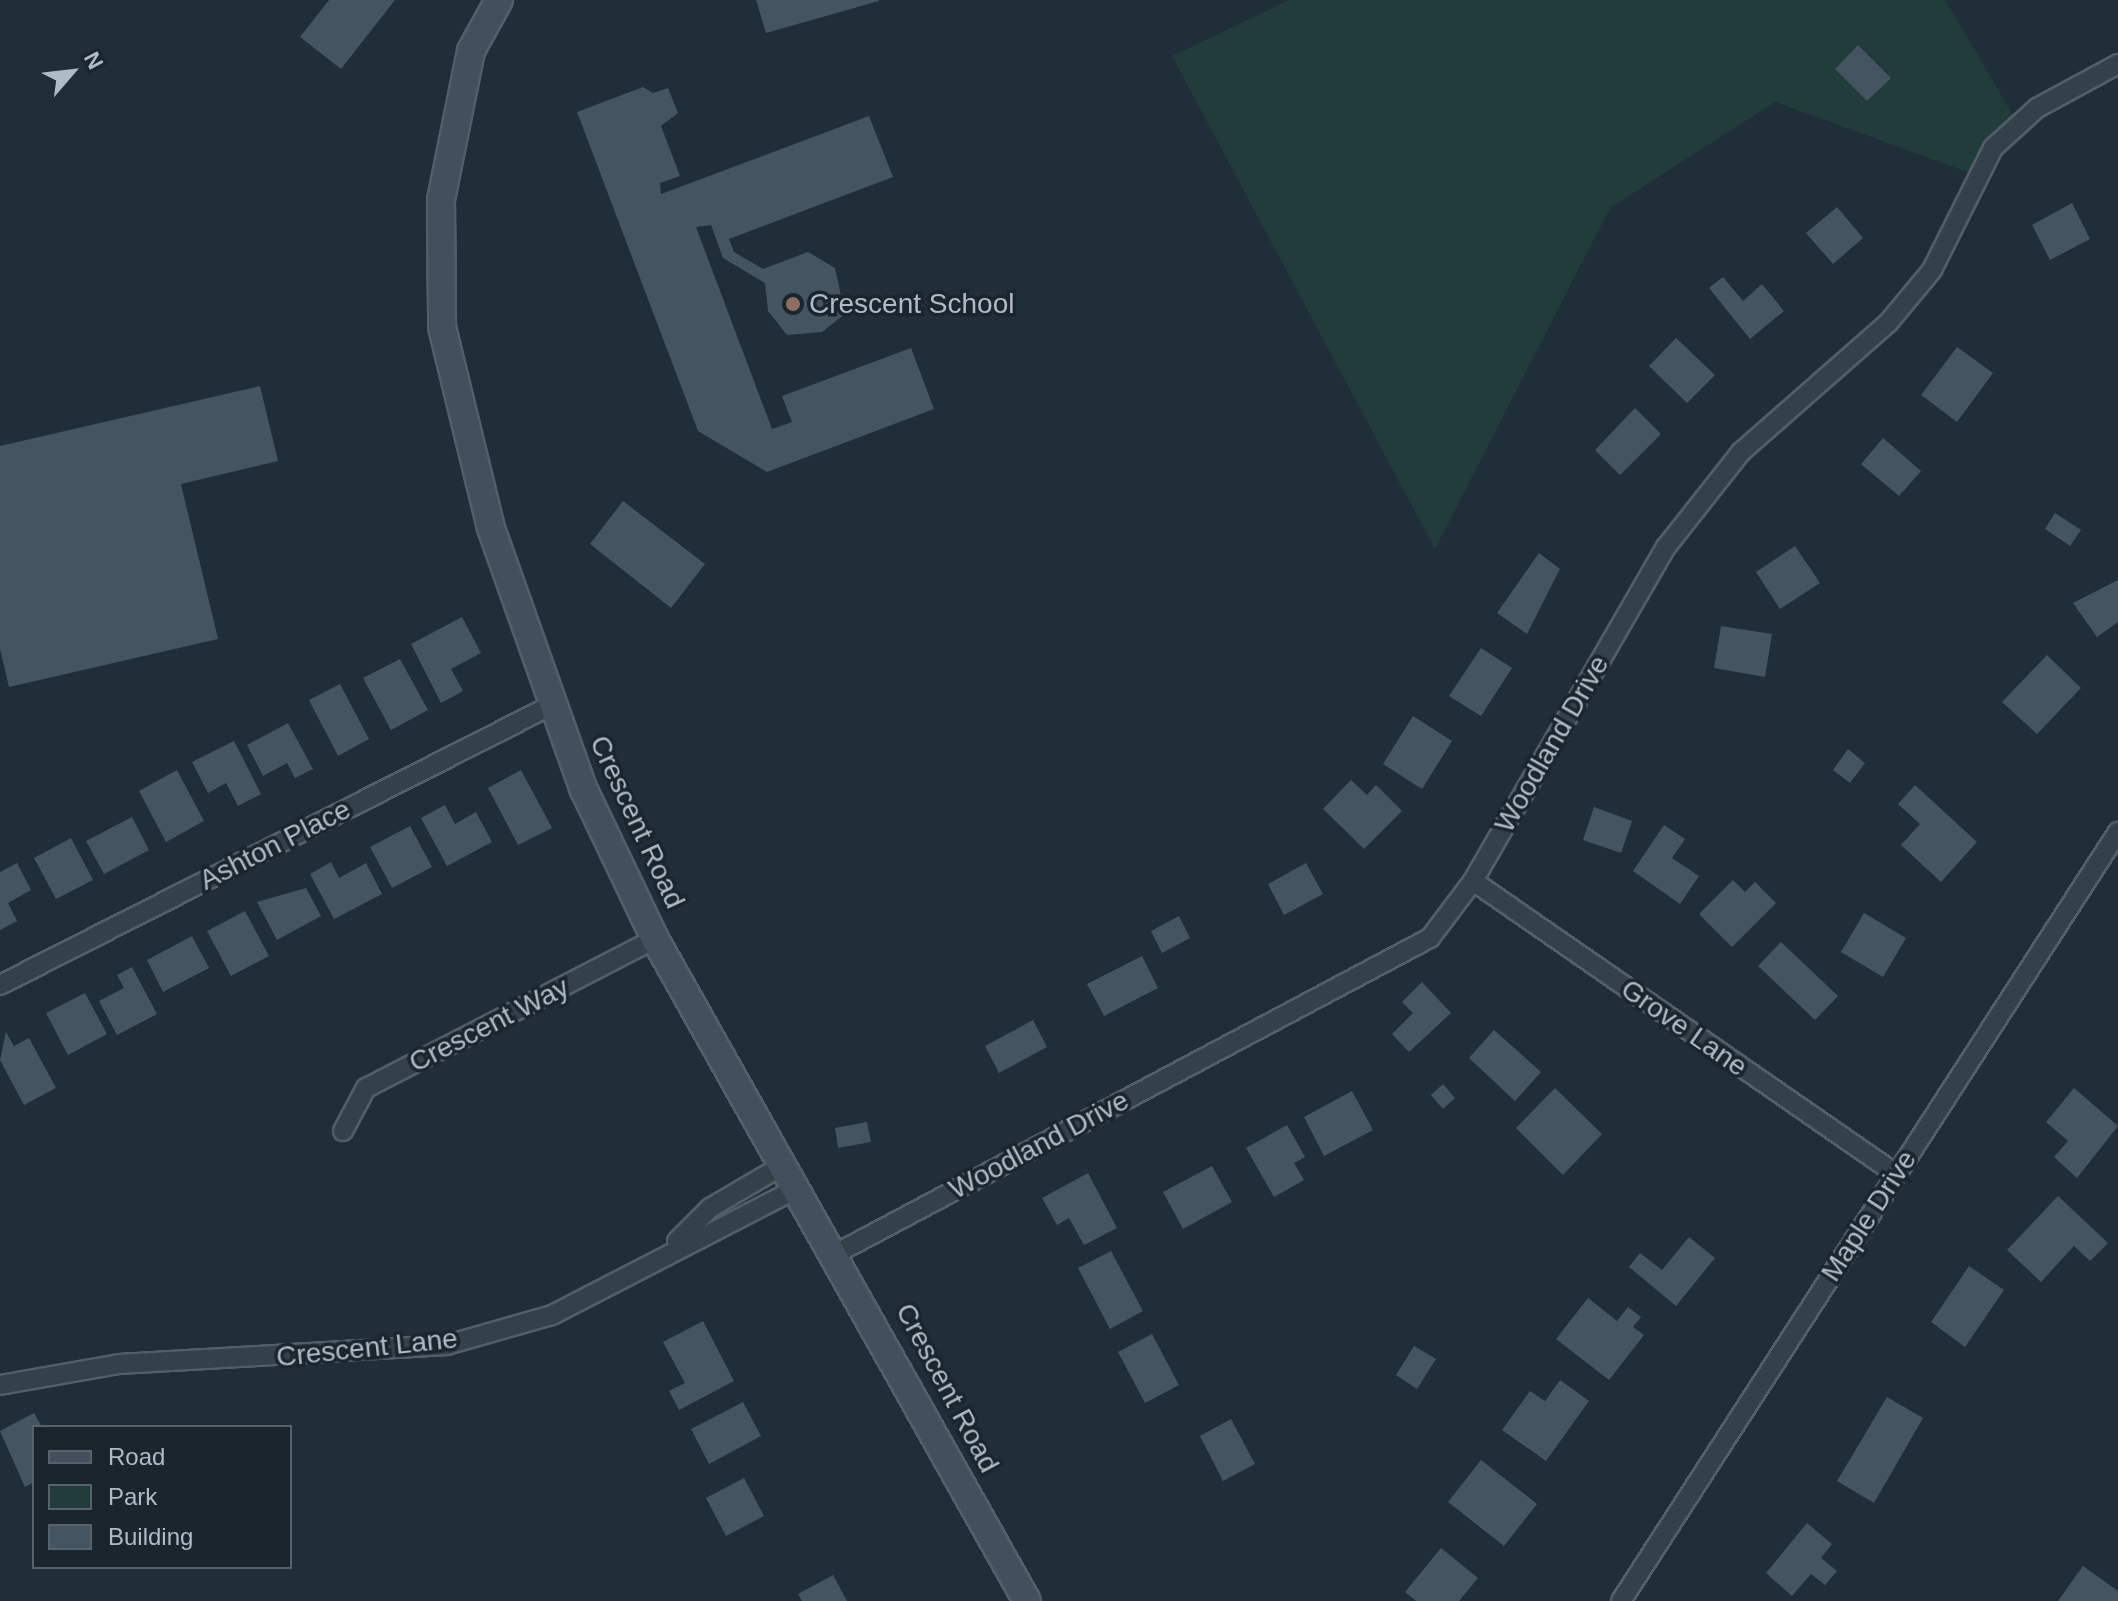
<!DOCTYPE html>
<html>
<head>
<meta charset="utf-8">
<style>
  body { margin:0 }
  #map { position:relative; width:2118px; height:1601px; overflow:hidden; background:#202e3a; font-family:Helvetica,sans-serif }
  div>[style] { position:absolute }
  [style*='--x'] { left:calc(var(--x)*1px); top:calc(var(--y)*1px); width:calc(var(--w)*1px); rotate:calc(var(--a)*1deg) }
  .green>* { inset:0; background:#223b3b }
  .building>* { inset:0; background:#445461 }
  .roads { filter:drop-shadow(2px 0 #525e68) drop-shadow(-2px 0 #525e68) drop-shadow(0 2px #525e68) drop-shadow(0 -2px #525e68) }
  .street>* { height:18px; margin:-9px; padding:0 9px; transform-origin:9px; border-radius:9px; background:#34404a }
  .secondary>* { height:26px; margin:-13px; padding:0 13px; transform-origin:13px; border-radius:13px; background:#424f5d }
  .dots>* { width:22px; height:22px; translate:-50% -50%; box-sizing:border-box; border:4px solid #1a252e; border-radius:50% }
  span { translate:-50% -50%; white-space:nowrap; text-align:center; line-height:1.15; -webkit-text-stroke:7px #1a252e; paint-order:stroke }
  .poi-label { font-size:28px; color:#afbbc6 }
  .left { translate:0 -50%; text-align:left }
  .street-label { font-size:28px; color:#afbbc6 }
  .legend { position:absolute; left:32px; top:1425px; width:260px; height:144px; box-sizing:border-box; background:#1a252e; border:2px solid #56616b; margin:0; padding:10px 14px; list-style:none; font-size:24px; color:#afbbc6 }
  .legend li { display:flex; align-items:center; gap:16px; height:40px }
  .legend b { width:40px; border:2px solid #56616b }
  .north { position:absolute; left:32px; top:32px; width:80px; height:80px; -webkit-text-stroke:6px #1a252e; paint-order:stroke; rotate:62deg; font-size:22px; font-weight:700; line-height:32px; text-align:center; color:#afbbc6 }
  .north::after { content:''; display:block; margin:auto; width:28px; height:36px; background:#afbbc6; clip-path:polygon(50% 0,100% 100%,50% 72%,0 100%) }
</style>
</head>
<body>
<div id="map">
  <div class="green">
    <div style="clip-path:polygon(1289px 0,1945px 0,2013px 115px,1970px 173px,1775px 102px,1610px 208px,1435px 549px,1172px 56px)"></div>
  </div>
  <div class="building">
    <div style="clip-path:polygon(329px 0,395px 0,341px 69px,300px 37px)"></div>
    <div style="clip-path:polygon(756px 0,878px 0,879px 1px,766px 33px)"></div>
    <div style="clip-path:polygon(1858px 45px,1891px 78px,1867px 101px,1835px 69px)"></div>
    <div style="clip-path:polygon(643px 87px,653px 93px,668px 88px,678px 113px,661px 126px,680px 176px,660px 183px,661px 194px,869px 116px,893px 177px,729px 239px,734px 252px,763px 269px,808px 252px,835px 268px,845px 314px,822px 332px,787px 335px,768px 311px,765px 283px,723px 258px,711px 225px,696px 227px,772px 429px,792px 422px,782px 396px,911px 348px,934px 409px,767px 472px,698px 431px,577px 112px)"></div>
    <div style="clip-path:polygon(2072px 203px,2090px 239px,2050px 260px,2032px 225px)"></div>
    <div style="clip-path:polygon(1837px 207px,1863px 238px,1833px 264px,1806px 233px)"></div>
    <div style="clip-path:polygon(1723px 277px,1743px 301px,1762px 284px,1784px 311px,1750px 339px,1709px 288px)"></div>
    <div style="clip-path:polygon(1676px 338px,1715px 375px,1687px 403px,1649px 366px)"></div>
    <div style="clip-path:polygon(1957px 347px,1993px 373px,1957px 422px,1921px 395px)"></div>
    <div style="clip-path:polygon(260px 386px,278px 461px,181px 484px,218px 639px,9px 687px,0 649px,0 446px)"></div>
    <div style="clip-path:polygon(1635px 408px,1661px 434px,1620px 475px,1595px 450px)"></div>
    <div style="clip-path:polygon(1883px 438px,1921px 471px,1899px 496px,1861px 464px)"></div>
    <div style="clip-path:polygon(623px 501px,705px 564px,671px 608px,590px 544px)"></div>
    <div style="clip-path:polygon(2055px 513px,2081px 530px,2070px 546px,2045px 529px)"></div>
    <div style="clip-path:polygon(1795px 546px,1820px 583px,1780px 609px,1756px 572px)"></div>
    <div style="clip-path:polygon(1539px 553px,1560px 569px,1527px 634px,1497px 613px)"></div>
    <div style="clip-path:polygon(2118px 580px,2118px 622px,2097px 637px,2073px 603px)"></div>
    <div style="clip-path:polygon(462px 617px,481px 653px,451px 669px,463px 691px,441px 703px,411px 644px)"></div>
    <div style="clip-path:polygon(1721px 626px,1772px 634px,1765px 677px,1714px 668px)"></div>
    <div style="clip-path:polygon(1481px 648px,1512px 668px,1481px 716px,1449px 696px)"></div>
    <div style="clip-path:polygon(2047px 655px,2081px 688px,2037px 734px,2002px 702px)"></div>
    <div style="clip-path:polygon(400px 659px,428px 710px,391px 730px,363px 678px)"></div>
    <div style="clip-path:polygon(340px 684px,369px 739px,338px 756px,309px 700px)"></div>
    <div style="clip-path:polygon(1413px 716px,1452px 741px,1422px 789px,1383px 764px)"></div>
    <div style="clip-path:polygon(288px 723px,313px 769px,295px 778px,287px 763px,263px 776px,247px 745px)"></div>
    <div style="clip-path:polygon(234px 741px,261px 794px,238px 806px,226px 783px,208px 793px,192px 762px)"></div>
    <div style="clip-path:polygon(1848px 749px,1865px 763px,1850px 783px,1833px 770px)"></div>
    <div style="clip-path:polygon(177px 770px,204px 821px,166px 842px,139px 791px)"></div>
    <div style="clip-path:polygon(521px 770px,552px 828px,518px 845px,488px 788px)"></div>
    <div style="clip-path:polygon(1351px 780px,1367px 795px,1376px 785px,1402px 811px,1364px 849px,1323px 809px)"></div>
    <div style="clip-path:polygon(1915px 785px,1977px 842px,1941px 882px,1901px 845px,1920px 824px,1898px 804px)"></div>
    <div style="clip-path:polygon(445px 805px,455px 824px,476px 812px,492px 842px,447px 866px,421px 818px)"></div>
    <div style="clip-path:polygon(1594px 807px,1632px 821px,1621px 853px,1583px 840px)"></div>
    <div style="clip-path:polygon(132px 817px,149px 850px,104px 874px,86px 841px)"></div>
    <div style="clip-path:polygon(1664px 825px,1685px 839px,1672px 858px,1699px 876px,1680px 904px,1633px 871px)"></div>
    <div style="clip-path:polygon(410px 826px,432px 867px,392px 888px,370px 847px)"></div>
    <div style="clip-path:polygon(71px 838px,93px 880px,56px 899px,34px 858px)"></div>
    <div style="clip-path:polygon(331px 862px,339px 878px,366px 863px,382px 894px,334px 919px,310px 874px)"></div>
    <div style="clip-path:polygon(17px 863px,31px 890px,8px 903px,17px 921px,0 930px,0 872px)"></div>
    <div style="clip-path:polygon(1306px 863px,1323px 894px,1284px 915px,1268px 884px)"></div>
    <div style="clip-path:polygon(1733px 880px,1745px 892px,1755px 882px,1776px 903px,1732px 947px,1699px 914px)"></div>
    <div style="clip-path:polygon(306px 888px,321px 916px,277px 940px,257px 902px)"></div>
    <div style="clip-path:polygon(245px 911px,269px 956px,231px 976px,207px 931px)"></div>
    <div style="clip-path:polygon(1864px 913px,1906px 938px,1883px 977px,1841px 952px)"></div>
    <div style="clip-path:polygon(1179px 916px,1190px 938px,1162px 953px,1151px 931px)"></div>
    <div style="clip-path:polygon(192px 936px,209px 968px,163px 992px,147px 960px)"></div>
    <div style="clip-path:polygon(1781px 942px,1838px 996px,1815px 1020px,1758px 966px)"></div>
    <div style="clip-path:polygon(1142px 956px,1158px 988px,1104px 1016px,1087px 984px)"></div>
    <div style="clip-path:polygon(132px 967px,157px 1014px,117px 1035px,99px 1001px,124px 988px,117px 975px)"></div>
    <div style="clip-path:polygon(1422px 982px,1451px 1013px,1409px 1052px,1392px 1034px,1413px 1013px,1402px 1002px)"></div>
    <div style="clip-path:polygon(85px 993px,107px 1034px,68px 1055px,46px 1013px)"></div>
    <div style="clip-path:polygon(1033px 1020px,1047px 1047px,999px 1073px,985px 1046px)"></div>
    <div style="clip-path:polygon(1494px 1030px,1541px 1072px,1515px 1101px,1469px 1058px)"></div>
    <div style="clip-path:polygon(6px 1032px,14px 1046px,29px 1038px,56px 1088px,24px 1105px,0 1060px)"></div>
    <div style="clip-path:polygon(1443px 1084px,1455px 1098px,1443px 1109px,1431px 1095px)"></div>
    <div style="clip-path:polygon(1555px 1088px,1602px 1134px,1563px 1175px,1516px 1128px)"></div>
    <div style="clip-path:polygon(2074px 1088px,2118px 1126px,2077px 1178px,2054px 1157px,2068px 1141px,2046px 1122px)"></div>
    <div style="clip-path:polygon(1352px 1091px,1373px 1130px,1324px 1156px,1304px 1117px)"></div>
    <div style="clip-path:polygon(867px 1122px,871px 1142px,838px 1148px,835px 1128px)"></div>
    <div style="clip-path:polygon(1287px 1125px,1305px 1157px,1294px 1163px,1304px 1180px,1274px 1197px,1246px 1148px)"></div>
    <div style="clip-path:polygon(1212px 1166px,1232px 1202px,1183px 1229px,1163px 1192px)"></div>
    <div style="clip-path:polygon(1088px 1173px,1117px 1228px,1084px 1245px,1069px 1218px,1057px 1225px,1042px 1198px)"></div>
    <div style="clip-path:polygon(2058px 1196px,2108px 1243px,2090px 1261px,2074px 1246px,2041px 1282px,2007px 1250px)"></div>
    <div style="clip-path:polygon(1689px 1237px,1715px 1258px,1676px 1306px,1629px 1267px,1640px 1253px,1662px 1270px)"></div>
    <div style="clip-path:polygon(1111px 1251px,1143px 1311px,1110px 1329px,1078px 1268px)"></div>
    <div style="clip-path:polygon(1969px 1266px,2004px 1290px,1965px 1347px,1931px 1322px)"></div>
    <div style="clip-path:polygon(1588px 1298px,1617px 1321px,1628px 1307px,1641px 1317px,1633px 1327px,1644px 1335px,1609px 1380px,1556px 1339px)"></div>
    <div style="clip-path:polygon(703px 1321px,734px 1381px,679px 1410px,669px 1391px,685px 1383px,663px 1342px)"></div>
    <div style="clip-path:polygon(1152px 1334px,1179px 1385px,1145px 1403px,1118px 1352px)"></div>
    <div style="clip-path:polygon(1414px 1346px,1436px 1359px,1417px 1389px,1396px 1375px)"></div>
    <div style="clip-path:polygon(1560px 1380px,1589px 1401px,1546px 1461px,1502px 1430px,1530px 1391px,1545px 1401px)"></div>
    <div style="clip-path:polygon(1887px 1397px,1923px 1418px,1874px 1503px,1837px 1481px)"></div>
    <div style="clip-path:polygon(743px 1402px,761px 1436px,709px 1464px,691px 1429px)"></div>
    <div style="clip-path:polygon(34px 1413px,42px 1427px,34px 1427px,34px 1482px,25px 1487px,0 1431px)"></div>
    <div style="clip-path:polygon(1231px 1419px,1255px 1464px,1223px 1481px,1200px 1436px)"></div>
    <div style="clip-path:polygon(1481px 1460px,1537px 1504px,1504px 1546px,1448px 1502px)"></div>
    <div style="clip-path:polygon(744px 1478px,764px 1516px,726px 1536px,706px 1498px)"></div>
    <div style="clip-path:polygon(1807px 1523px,1832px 1544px,1821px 1558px,1837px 1571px,1825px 1585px,1811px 1574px,1792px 1596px,1766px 1573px)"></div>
    <div style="clip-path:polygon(1441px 1548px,1478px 1578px,1459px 1601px,1416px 1601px,1405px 1592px)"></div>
    <div style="clip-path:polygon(2083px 1566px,2118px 1591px,2118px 1601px,2058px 1601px)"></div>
    <div style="clip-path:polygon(833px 1575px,847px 1601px,802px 1601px,798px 1594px)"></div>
  </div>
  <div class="roads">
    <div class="street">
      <div style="--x:1473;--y:881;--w:515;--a:34.71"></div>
      <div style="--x:0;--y:985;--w:617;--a:-26.9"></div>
      <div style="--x:343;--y:1131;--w:49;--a:-61.9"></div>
      <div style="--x:366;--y:1088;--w:325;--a:-27.3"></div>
      <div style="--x:677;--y:1241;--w:47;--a:-45"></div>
      <div style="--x:710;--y:1208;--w:87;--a:-30.4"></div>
      <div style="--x:837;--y:1253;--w:671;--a:-27.98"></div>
      <div style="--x:1430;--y:938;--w:71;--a:-53"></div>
      <div style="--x:1473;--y:881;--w:386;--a:-60"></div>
      <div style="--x:1666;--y:547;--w:121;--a:-51.7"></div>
      <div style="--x:1741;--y:452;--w:196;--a:-41.3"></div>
      <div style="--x:1888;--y:323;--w:69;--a:-50.3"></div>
      <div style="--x:1932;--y:270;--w:136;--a:-63.4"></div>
      <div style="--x:1993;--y:148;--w:59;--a:-42.3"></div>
      <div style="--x:2037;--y:108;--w:92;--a:-28.5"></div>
      <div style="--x:0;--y:1385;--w:121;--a:-10"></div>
      <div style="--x:119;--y:1364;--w:329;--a:-3.3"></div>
      <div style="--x:447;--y:1345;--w:109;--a:-15.9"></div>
      <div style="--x:552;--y:1315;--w:277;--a:-27.3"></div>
      <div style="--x:1621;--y:1601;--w:916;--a:-57.13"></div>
    </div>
    <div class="secondary">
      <div style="--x:499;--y:0;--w:58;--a:118.8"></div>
      <div style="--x:471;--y:51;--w:152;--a:101.4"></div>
      <div style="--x:441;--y:200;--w:127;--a:89.5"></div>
      <div style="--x:442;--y:327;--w:207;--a:76.3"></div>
      <div style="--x:491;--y:528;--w:278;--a:70.5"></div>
      <div style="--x:584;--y:790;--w:165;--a:64.5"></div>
      <div style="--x:655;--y:939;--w:759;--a:60.67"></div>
    </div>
  </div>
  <div class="dots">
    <div style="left:793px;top:304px;background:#8d6e63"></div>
  </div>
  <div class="poi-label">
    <span class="left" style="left:809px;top:304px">Crescent School</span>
  </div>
  <div class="street-label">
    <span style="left:1552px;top:744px;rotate:-60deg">Woodland Drive</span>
    <span style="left:637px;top:822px;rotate:65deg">Crescent Road</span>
    <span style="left:275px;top:845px;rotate:-27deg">Ashton Place</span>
    <span style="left:489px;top:1025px;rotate:-27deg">Crescent Way</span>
    <span style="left:1684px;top:1028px;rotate:35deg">Grove Lane</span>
    <span style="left:1039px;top:1145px;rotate:-28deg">Woodland Drive</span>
    <span style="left:1869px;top:1216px;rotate:-57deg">Maple Drive</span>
    <span style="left:367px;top:1348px;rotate:-6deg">Crescent Lane</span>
    <span style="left:947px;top:1388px;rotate:62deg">Crescent Road</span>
  </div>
  <ul class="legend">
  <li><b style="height:10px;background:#424f5d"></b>Road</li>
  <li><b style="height:22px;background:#223b3b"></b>Park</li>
  <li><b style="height:22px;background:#445461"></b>Building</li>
  </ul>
  <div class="north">N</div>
</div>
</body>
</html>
